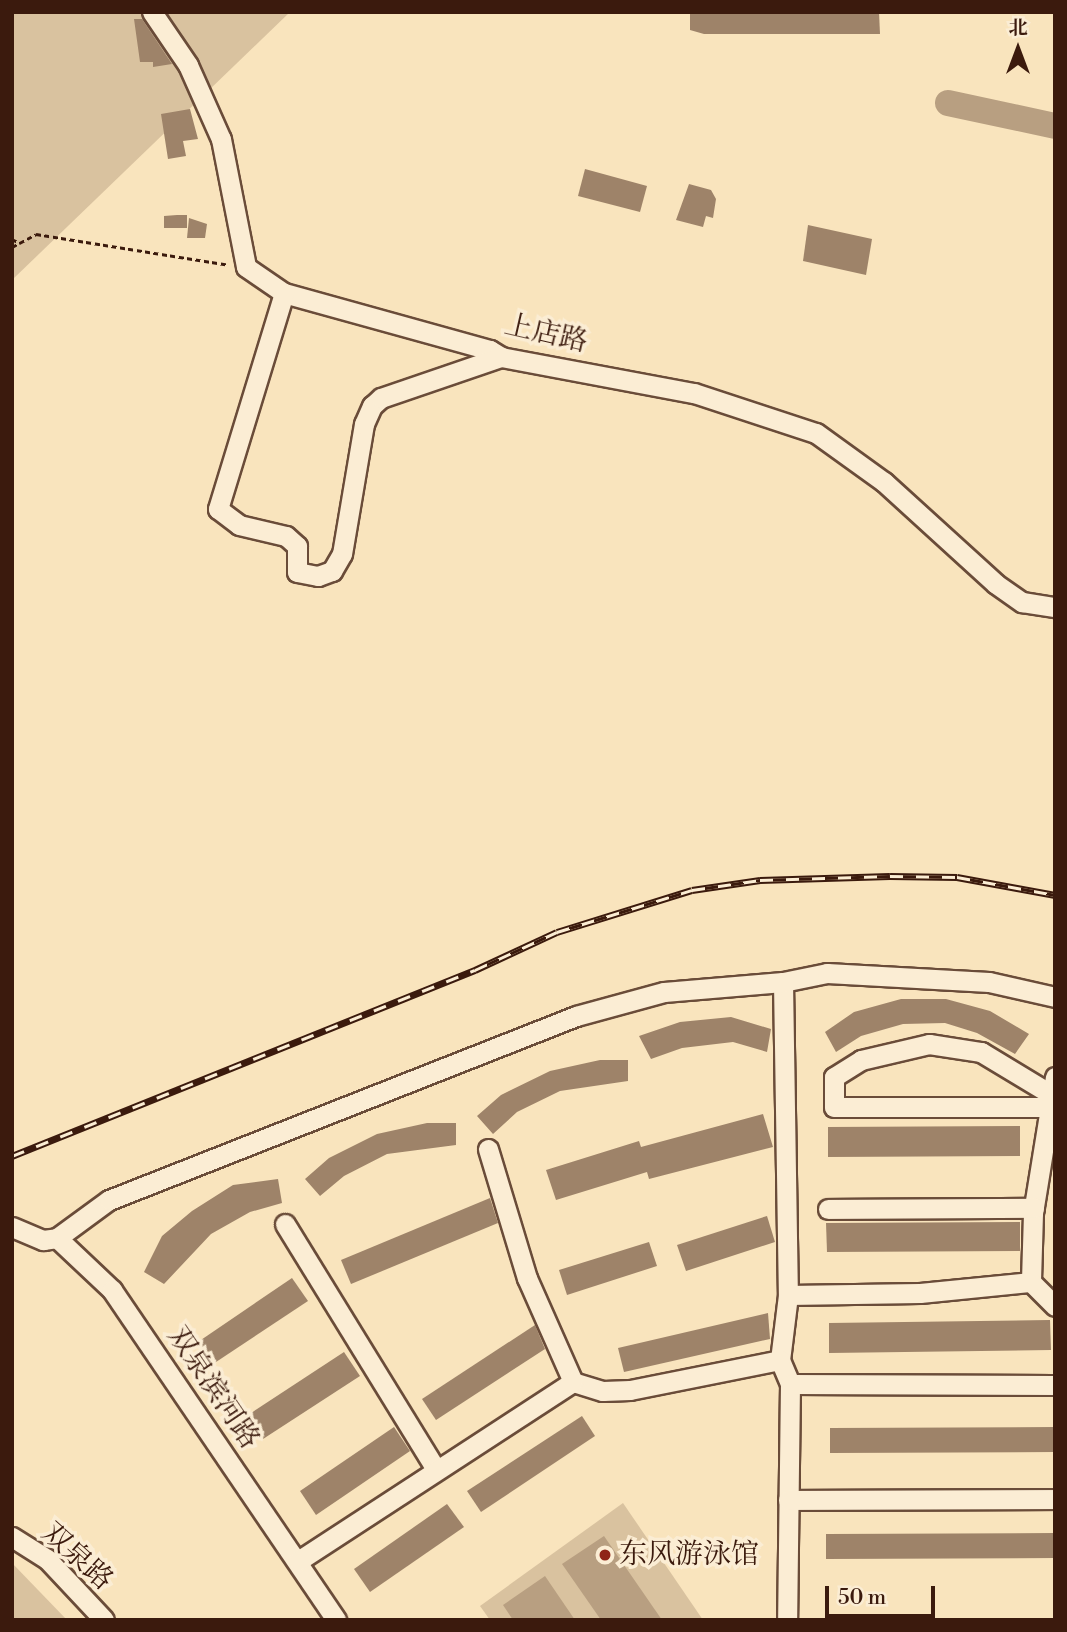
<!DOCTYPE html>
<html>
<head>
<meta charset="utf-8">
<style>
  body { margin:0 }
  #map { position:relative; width:1067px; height:1632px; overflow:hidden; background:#f9e4bd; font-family:"Libre Bodoni","Noto Serif SC",serif }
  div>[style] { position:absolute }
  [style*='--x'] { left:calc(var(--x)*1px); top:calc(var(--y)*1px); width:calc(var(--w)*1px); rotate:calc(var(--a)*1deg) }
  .green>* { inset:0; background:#d9c29f }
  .water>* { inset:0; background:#b89f81 }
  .river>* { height:26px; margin:-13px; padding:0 13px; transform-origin:13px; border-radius:13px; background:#b89f81 }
  .building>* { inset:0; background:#9e8369 }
  .path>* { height:2.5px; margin-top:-1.25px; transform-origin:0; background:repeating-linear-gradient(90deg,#3b1a0d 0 5px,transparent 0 8.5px) }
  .roads { filter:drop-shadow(2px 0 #6a4c39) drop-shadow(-2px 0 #6a4c39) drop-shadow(0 2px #6a4c39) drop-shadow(0 -2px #6a4c39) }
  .minor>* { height:19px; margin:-9.5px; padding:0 9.5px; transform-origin:9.5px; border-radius:9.5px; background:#fbedd4 }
  .rail>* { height:7px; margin-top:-3.5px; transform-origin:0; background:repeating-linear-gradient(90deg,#fbedd4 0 13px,#3b1a0d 0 26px); box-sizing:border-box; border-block:2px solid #3b1a0d }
  .dots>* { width:19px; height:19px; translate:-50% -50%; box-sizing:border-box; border:4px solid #fbedd4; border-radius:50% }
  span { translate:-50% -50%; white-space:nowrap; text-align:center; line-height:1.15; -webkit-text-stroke:7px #fbedd4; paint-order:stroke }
  .street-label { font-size:28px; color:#3b1a0d }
  .poi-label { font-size:28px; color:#3b1a0d }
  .left { translate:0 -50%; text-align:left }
  .frame { position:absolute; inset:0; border:14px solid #3b1a0d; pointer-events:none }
  .north { position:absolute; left:983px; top:14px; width:70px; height:70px; -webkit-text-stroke:5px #fbedd4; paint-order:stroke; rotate:0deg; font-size:19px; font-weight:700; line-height:28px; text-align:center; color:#3b1a0d }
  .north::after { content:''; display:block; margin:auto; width:24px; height:32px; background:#3b1a0d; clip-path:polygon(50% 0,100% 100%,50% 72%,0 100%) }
  .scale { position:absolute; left:825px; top:1586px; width:110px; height:32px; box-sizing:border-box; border:4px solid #3b1a0d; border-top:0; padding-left:9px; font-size:21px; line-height:24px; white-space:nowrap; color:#3b1a0d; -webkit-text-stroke:5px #fbedd4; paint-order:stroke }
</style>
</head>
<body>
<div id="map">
  <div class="green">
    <div style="clip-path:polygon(12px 12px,290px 12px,12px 280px)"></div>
    <div style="clip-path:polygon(623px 1503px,703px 1620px,490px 1620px,480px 1606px)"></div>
    <div style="clip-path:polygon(12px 1563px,67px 1620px,12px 1620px)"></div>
  </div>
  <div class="water">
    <div style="clip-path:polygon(604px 1536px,662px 1620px,601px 1620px,562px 1564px)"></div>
    <div style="clip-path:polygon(545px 1576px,575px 1620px,513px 1620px,503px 1605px)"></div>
  </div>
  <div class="river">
    <div style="--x:948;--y:103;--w:109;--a:12.1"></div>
  </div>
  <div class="building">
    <div style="clip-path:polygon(690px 12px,879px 12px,880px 34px,704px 34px,690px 30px)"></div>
    <div style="clip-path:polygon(134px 19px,142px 19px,172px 64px,153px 67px,153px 62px,140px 62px)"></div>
    <div style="clip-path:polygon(190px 109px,198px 139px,183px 141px,186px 156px,168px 159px,161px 114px)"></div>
    <div style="clip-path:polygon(585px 169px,647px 186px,640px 212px,578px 196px)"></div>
    <div style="clip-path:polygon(689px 184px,711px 190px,716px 199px,713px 218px,706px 216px,703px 227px,676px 220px)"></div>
    <div style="clip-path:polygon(177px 215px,187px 215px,187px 228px,164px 228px,164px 216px)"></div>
    <div style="clip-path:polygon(189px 218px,207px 224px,205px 238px,187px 238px)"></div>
    <div style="clip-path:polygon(808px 225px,872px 239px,866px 275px,803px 261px)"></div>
    <div style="clip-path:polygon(901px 999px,946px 999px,990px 1011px,1029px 1034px,1015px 1054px,977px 1033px,945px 1023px,903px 1024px,861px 1036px,836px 1052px,825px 1032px,854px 1012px)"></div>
    <div style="clip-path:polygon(731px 1017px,771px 1029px,767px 1052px,733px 1042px,682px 1048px,651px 1059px,639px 1036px,680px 1022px)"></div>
    <div style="clip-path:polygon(600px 1060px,628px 1060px,628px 1081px,560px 1091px,517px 1112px,493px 1134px,477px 1116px,501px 1095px,550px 1071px)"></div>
    <div style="clip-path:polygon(763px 1114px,773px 1147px,649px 1179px,647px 1172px,556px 1200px,546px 1170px,639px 1141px,641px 1147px)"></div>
    <div style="clip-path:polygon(427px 1123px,456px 1123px,456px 1145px,387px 1154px,344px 1176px,320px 1196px,305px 1179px,329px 1158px,377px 1134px)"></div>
    <div style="clip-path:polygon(1020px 1126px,1020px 1156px,828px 1157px,828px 1127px)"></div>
    <div style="clip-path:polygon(278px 1179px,282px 1203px,250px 1212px,211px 1234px,164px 1284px,144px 1272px,162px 1236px,192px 1211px,233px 1185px)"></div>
    <div style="clip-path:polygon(490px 1198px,498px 1223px,351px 1284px,341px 1260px)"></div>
    <div style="clip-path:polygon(767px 1216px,775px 1242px,686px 1271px,677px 1245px)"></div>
    <div style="clip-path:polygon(1020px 1222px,1020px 1251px,827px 1252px,826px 1223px)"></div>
    <div style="clip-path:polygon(649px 1242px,657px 1266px,567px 1295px,559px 1270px)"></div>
    <div style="clip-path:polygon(292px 1278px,308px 1301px,213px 1364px,198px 1342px)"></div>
    <div style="clip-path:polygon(768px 1313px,770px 1339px,624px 1372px,618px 1348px)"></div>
    <div style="clip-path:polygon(1050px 1320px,1051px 1350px,829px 1353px,829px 1323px)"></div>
    <div style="clip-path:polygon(535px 1325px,545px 1349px,436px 1420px,422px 1399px)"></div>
    <div style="clip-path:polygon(344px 1352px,360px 1376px,263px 1439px,248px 1415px)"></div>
    <div style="clip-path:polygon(582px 1416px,595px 1436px,481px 1512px,467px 1491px)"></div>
    <div style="clip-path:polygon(394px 1427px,410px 1451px,316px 1515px,300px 1491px)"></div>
    <div style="clip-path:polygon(1055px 1427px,1055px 1452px,830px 1453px,830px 1428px)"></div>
    <div style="clip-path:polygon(447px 1504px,464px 1527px,370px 1592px,354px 1569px)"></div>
    <div style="clip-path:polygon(1055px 1533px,1055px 1558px,826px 1559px,826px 1534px)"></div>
  </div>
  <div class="path">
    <div style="--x:12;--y:239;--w:9;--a:27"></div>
    <div style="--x:12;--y:247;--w:27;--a:-28"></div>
    <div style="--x:36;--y:234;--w:195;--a:9.1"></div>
  </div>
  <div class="roads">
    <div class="minor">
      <div style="--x:152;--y:12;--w:64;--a:55.8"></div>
      <div style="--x:188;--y:65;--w:81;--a:66"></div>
      <div style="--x:221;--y:139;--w:130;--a:78.9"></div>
      <div style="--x:246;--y:267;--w:46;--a:34.4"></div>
      <div style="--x:284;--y:293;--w:214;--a:15.5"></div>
      <div style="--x:490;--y:350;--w:13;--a:32"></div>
      <div style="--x:501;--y:357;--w:196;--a:10.6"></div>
      <div style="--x:694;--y:393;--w:128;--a:18.2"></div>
      <div style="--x:816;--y:433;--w:84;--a:35.8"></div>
      <div style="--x:884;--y:482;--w:151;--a:42.3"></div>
      <div style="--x:996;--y:584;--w:32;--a:35"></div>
      <div style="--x:1022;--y:602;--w:33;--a:9"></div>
      <div style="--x:284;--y:293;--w:226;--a:107"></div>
      <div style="--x:218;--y:509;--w:26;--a:37"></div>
      <div style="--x:239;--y:525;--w:48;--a:13.2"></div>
      <div style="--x:286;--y:536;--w:15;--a:42"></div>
      <div style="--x:297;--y:546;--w:26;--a:90"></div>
      <div style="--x:297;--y:572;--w:21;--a:11"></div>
      <div style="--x:318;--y:576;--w:15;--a:-20"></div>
      <div style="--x:332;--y:571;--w:20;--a:-60"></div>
      <div style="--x:342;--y:554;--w:132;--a:-80.4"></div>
      <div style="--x:364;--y:424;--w:20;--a:-66"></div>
      <div style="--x:372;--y:406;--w:12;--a:-42"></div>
      <div style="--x:381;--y:398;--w:127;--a:-18.9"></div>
      <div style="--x:783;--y:982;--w:313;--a:89.1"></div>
      <div style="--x:788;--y:1295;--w:65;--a:97"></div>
      <div style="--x:780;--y:1360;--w:26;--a:67"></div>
      <div style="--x:790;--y:1384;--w:236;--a:90.7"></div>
      <div style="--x:1055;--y:1077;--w:138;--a:99.2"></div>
      <div style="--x:1033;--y:1213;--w:69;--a:91.7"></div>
      <div style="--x:1031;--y:1282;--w:34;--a:45"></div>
      <div style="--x:1050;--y:1107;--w:216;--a:180"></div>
      <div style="--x:834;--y:1107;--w:30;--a:-90"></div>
      <div style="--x:834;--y:1077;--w:32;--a:-32"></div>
      <div style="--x:861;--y:1060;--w:70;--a:-13.2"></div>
      <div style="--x:929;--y:1044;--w:53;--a:8.7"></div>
      <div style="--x:981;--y:1052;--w:83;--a:31.2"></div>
      <div style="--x:488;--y:1149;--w:135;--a:73.2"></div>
      <div style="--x:527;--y:1278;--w:114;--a:66.1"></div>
      <div style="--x:573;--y:1382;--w:31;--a:17"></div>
      <div style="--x:603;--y:1391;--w:27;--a:-2"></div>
      <div style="--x:630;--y:1390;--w:153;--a:-11.3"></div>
      <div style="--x:828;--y:1209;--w:206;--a:-0.3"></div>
      <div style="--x:285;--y:1224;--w:288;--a:58.4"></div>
      <div style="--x:12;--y:1227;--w:34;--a:23"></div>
      <div style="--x:43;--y:1240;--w:14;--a:-8"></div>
      <div style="--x:57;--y:1238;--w:64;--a:-36.2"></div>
      <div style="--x:109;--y:1200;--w:502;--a:-21.5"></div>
      <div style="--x:576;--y:1016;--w:91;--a:-15.3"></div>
      <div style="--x:664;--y:992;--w:119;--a:-4.8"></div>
      <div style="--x:783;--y:982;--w:45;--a:-11.6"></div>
      <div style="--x:827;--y:973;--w:162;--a:3.2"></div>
      <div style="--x:989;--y:982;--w:68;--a:12.8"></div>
      <div style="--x:57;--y:1238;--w:76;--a:43.4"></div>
      <div style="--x:112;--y:1290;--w:399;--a:55.8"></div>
      <div style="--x:788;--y:1295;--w:132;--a:-0.9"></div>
      <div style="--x:920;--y:1293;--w:112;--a:-5.7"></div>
      <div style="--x:790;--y:1384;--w:265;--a:0.2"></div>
      <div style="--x:788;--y:1500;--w:267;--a:-0.2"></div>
      <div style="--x:12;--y:1537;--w:41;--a:32.2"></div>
      <div style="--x:47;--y:1559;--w:83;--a:46.9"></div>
      <div style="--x:298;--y:1561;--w:328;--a:-33.1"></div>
    </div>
  </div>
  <div class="rail">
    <div style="--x:12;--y:1156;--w:499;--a:-21.9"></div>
    <div style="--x:475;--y:970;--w:90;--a:-24.9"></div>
    <div style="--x:557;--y:932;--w:141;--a:-17.3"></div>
    <div style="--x:692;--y:890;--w:69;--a:-8.4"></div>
    <div style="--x:760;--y:880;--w:130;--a:-1.8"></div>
    <div style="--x:890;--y:876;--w:67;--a:0.9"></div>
    <div style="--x:957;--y:877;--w:100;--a:10.4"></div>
  </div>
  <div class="dots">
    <div style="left:605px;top:1555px;background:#8f2418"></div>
  </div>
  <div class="street-label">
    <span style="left:546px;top:334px;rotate:13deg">上店路</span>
    <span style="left:213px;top:1388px;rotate:56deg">双泉滨河路</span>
    <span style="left:77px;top:1557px;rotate:42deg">双泉路</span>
  </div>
  <div class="poi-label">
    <span class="left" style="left:619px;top:1555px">东风游泳馆</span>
  </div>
  <div class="frame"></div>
  <div class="north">北</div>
  <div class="scale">50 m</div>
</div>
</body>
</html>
